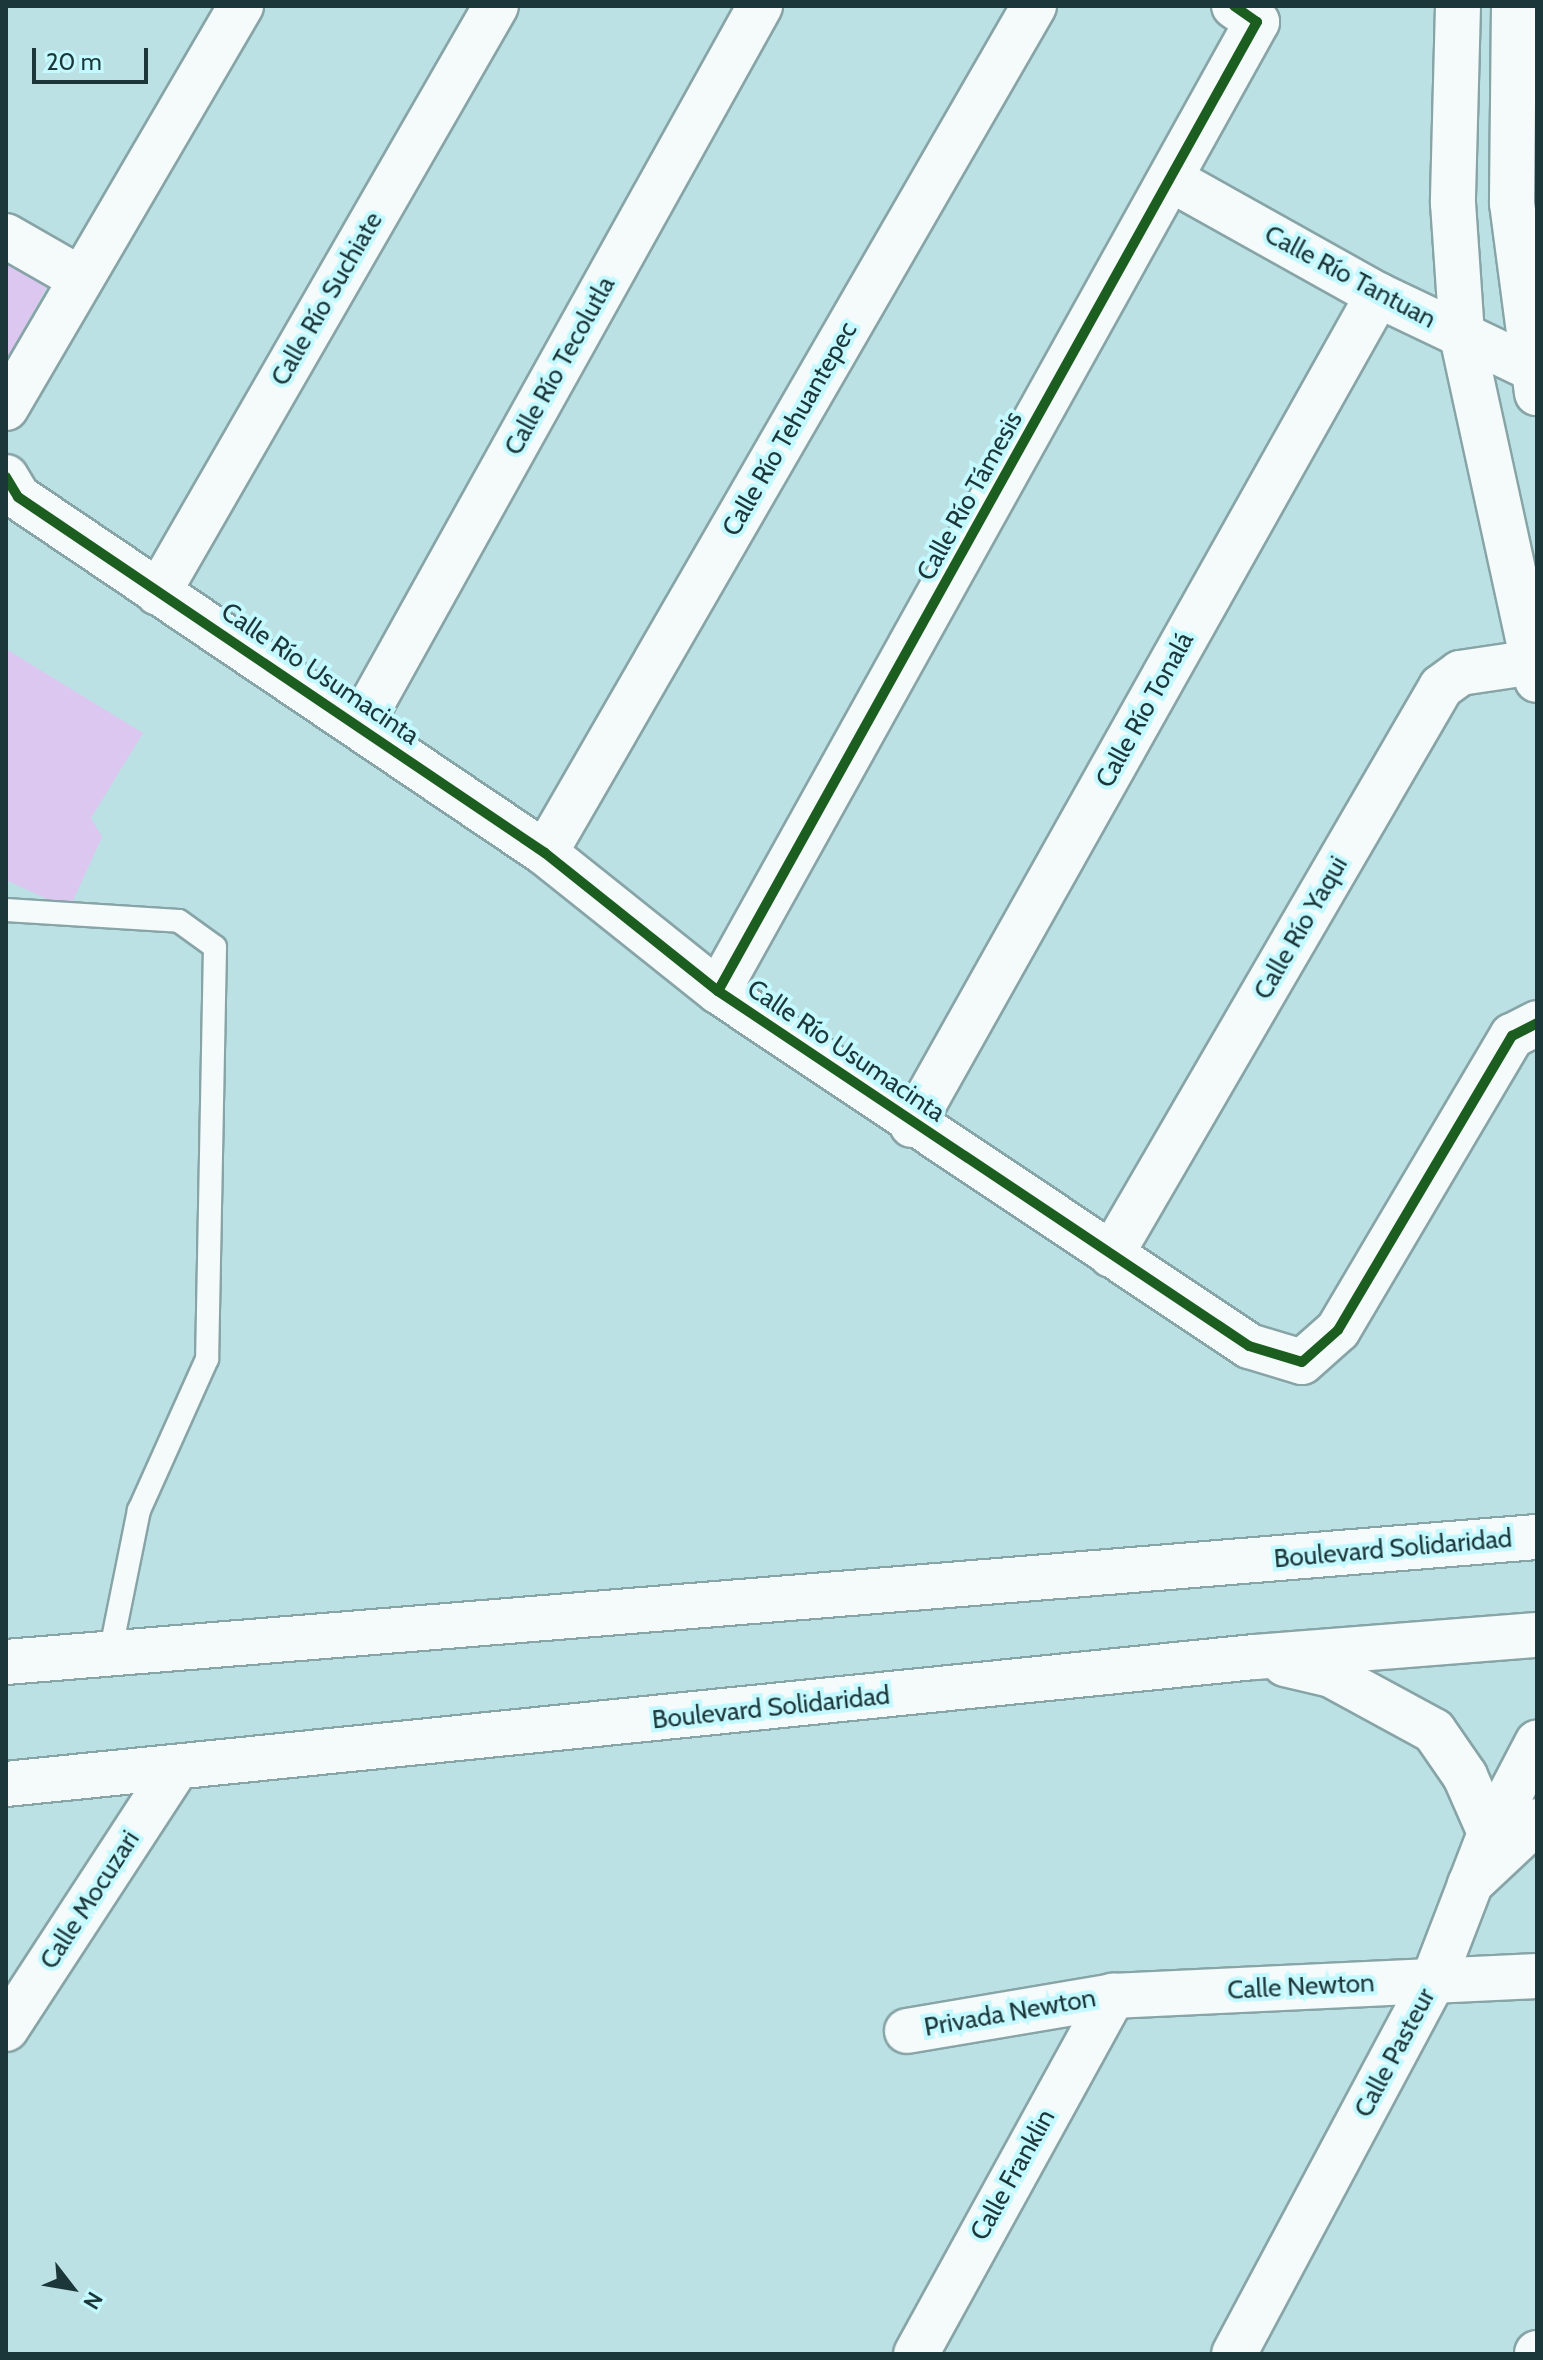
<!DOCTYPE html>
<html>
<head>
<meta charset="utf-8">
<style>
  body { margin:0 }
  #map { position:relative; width:1543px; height:2360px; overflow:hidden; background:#bce1e4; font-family:Cabin,sans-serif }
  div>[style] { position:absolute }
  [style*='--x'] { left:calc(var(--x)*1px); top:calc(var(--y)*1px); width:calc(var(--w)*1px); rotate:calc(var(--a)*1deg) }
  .green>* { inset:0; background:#dbc7f0 }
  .roads { filter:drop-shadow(2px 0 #87a4a6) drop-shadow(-2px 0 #87a4a6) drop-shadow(0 2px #87a4a6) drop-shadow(0 -2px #87a4a6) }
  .lane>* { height:22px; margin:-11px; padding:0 11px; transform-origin:11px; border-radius:11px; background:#f5fafb }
  .street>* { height:44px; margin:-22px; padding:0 22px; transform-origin:22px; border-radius:22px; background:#f5fafb }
  .secondary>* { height:44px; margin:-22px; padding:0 22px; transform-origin:22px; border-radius:22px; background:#f5fafb }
  .highway>* { height:44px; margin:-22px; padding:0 22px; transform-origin:22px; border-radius:22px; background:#f5fafb }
  .cycleway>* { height:10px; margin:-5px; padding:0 5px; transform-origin:5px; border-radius:5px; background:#1b5e20 }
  span { translate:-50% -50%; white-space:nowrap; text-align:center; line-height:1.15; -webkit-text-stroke:8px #c4f9ff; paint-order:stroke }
  .street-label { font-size:26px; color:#1b373a }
  .frame { position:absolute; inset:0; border:8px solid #1b373a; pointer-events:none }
  .north { position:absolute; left:32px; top:2248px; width:80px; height:80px; -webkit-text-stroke:6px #c4f9ff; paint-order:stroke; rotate:121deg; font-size:22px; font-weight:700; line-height:32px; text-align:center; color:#1b373a }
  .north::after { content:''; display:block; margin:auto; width:28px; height:36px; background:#1b373a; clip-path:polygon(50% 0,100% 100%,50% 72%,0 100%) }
  .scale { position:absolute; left:32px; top:48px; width:116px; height:36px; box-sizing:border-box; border:4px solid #1b373a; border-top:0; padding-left:10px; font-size:24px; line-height:28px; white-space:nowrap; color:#1b373a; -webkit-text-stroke:6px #c4f9ff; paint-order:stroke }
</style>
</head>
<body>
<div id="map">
  <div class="green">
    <div style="clip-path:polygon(6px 250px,53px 276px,6px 361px)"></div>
    <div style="clip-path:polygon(6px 649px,143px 733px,91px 818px,102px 837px,69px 909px,6px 880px)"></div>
  </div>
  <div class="roads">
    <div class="lane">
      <div style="--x:6;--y:910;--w:173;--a:3.6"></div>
      <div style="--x:179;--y:921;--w:44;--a:35.8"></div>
      <div style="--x:215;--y:947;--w:412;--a:91.1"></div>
      <div style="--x:207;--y:1359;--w:166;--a:114.2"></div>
      <div style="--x:139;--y:1510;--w:147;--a:101.4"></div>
    </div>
    <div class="street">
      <div style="--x:1172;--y:180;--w:236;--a:29.2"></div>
      <div style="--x:1378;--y:295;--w:170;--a:25.5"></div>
      <div style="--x:6;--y:236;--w:86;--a:29.8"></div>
      <div style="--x:6;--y:408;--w:466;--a:-59.7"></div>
      <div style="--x:6;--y:477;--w:23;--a:59"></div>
      <div style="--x:18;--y:497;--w:636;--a:34.04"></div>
      <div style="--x:545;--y:853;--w:221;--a:38.6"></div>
      <div style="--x:718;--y:991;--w:639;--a:33.76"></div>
      <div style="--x:1249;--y:1346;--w:55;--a:16.8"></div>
      <div style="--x:1302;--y:1362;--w:48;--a:-41.6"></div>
      <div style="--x:1338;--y:1330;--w:342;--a:-59.4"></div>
      <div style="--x:1512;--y:1036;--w:28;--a:-27"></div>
      <div style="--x:158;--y:593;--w:677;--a:-60.07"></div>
      <div style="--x:360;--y:725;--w:823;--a:-60.91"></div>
      <div style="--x:545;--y:853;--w:978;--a:-60"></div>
      <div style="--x:718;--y:991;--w:1109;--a:-60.92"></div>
      <div style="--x:1257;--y:22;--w:28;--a:-145"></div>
      <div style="--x:912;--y:1125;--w:952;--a:-60.69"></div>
      <div style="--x:1111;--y:1255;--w:657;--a:-59.84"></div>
      <div style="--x:1441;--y:687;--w:24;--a:-36"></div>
      <div style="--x:1460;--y:673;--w:75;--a:-8.5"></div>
      <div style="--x:6;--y:2029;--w:309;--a:-56.9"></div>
      <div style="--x:907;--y:2031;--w:209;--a:-9.6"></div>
      <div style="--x:1113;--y:1996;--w:424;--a:-2.7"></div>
      <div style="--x:916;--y:2354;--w:409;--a:-61.2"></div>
      <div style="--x:1234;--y:2354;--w:423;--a:-61.9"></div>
      <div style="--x:1433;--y:1981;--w:159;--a:-68.9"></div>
      <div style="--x:1490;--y:1833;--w:102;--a:-62.4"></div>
      <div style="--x:1537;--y:2354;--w:1;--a:-90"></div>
    </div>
    <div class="secondary">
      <div style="--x:1458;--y:6;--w:197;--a:91.5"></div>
      <div style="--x:1453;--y:203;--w:133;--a:86.1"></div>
      <div style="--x:1462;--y:336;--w:352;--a:77.7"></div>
      <div style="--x:1514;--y:6;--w:197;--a:90.6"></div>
      <div style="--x:1512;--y:203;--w:192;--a:82.5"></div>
    </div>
    <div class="highway">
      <div style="--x:6;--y:1662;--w:1536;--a:-4.67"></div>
      <div style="--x:1285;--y:1664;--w:47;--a:13.4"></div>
      <div style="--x:1331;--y:1675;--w:117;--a:28.5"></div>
      <div style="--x:1434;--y:1731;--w:55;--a:55.4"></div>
      <div style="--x:1465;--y:1776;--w:62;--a:66.3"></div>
      <div style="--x:6;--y:1784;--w:1255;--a:-5.81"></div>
      <div style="--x:1255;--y:1657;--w:283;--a:-4.5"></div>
      <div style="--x:1470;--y:1884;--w:92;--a:-43.2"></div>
    </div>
  </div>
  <div class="cycleway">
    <div style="--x:6;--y:477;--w:23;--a:59"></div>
    <div style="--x:18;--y:497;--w:636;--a:34.04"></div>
    <div style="--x:545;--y:853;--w:221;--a:38.6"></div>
    <div style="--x:718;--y:991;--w:639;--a:33.76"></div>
    <div style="--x:1249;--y:1346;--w:55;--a:16.8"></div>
    <div style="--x:1302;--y:1362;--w:48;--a:-41.6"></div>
    <div style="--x:1338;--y:1330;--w:342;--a:-59.4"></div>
    <div style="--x:1512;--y:1036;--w:28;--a:-27"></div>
    <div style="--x:718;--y:991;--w:1109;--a:-60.92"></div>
    <div style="--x:1257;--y:22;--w:28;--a:-145"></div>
  </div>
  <div class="street-label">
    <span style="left:1350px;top:277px;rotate:28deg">Calle Río Tantuan</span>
    <span style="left:327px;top:299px;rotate:-60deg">Calle Río Suchiate</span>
    <span style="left:560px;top:366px;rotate:-61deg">Calle Río Tecolutla</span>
    <span style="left:790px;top:429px;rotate:-60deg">Calle Río Tehuantepec</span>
    <span style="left:970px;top:496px;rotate:-61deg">Calle Río Támesis</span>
    <span style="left:320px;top:674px;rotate:34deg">Calle Río Usumacinta</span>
    <span style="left:1145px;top:710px;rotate:-61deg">Calle Río Tonalá</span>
    <span style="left:1301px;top:928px;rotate:-60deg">Calle Río Yaqui</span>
    <span style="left:846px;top:1051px;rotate:34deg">Calle Río Usumacinta</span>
    <span style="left:1393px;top:1549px;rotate:-5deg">Boulevard Solidaridad</span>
    <span style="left:771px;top:1708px;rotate:-6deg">Boulevard Solidaridad</span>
    <span style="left:90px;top:1900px;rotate:-57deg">Calle Mocuzari</span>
    <span style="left:1301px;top:1987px;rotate:-3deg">Calle Newton</span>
    <span style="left:1010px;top:2013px;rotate:-10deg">Privada Newton</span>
    <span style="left:1395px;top:2053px;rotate:-62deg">Calle Pasteur</span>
    <span style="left:1013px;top:2175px;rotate:-61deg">Calle Franklin</span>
  </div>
  <div class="frame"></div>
  <div class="north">N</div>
  <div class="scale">20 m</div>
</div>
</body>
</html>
